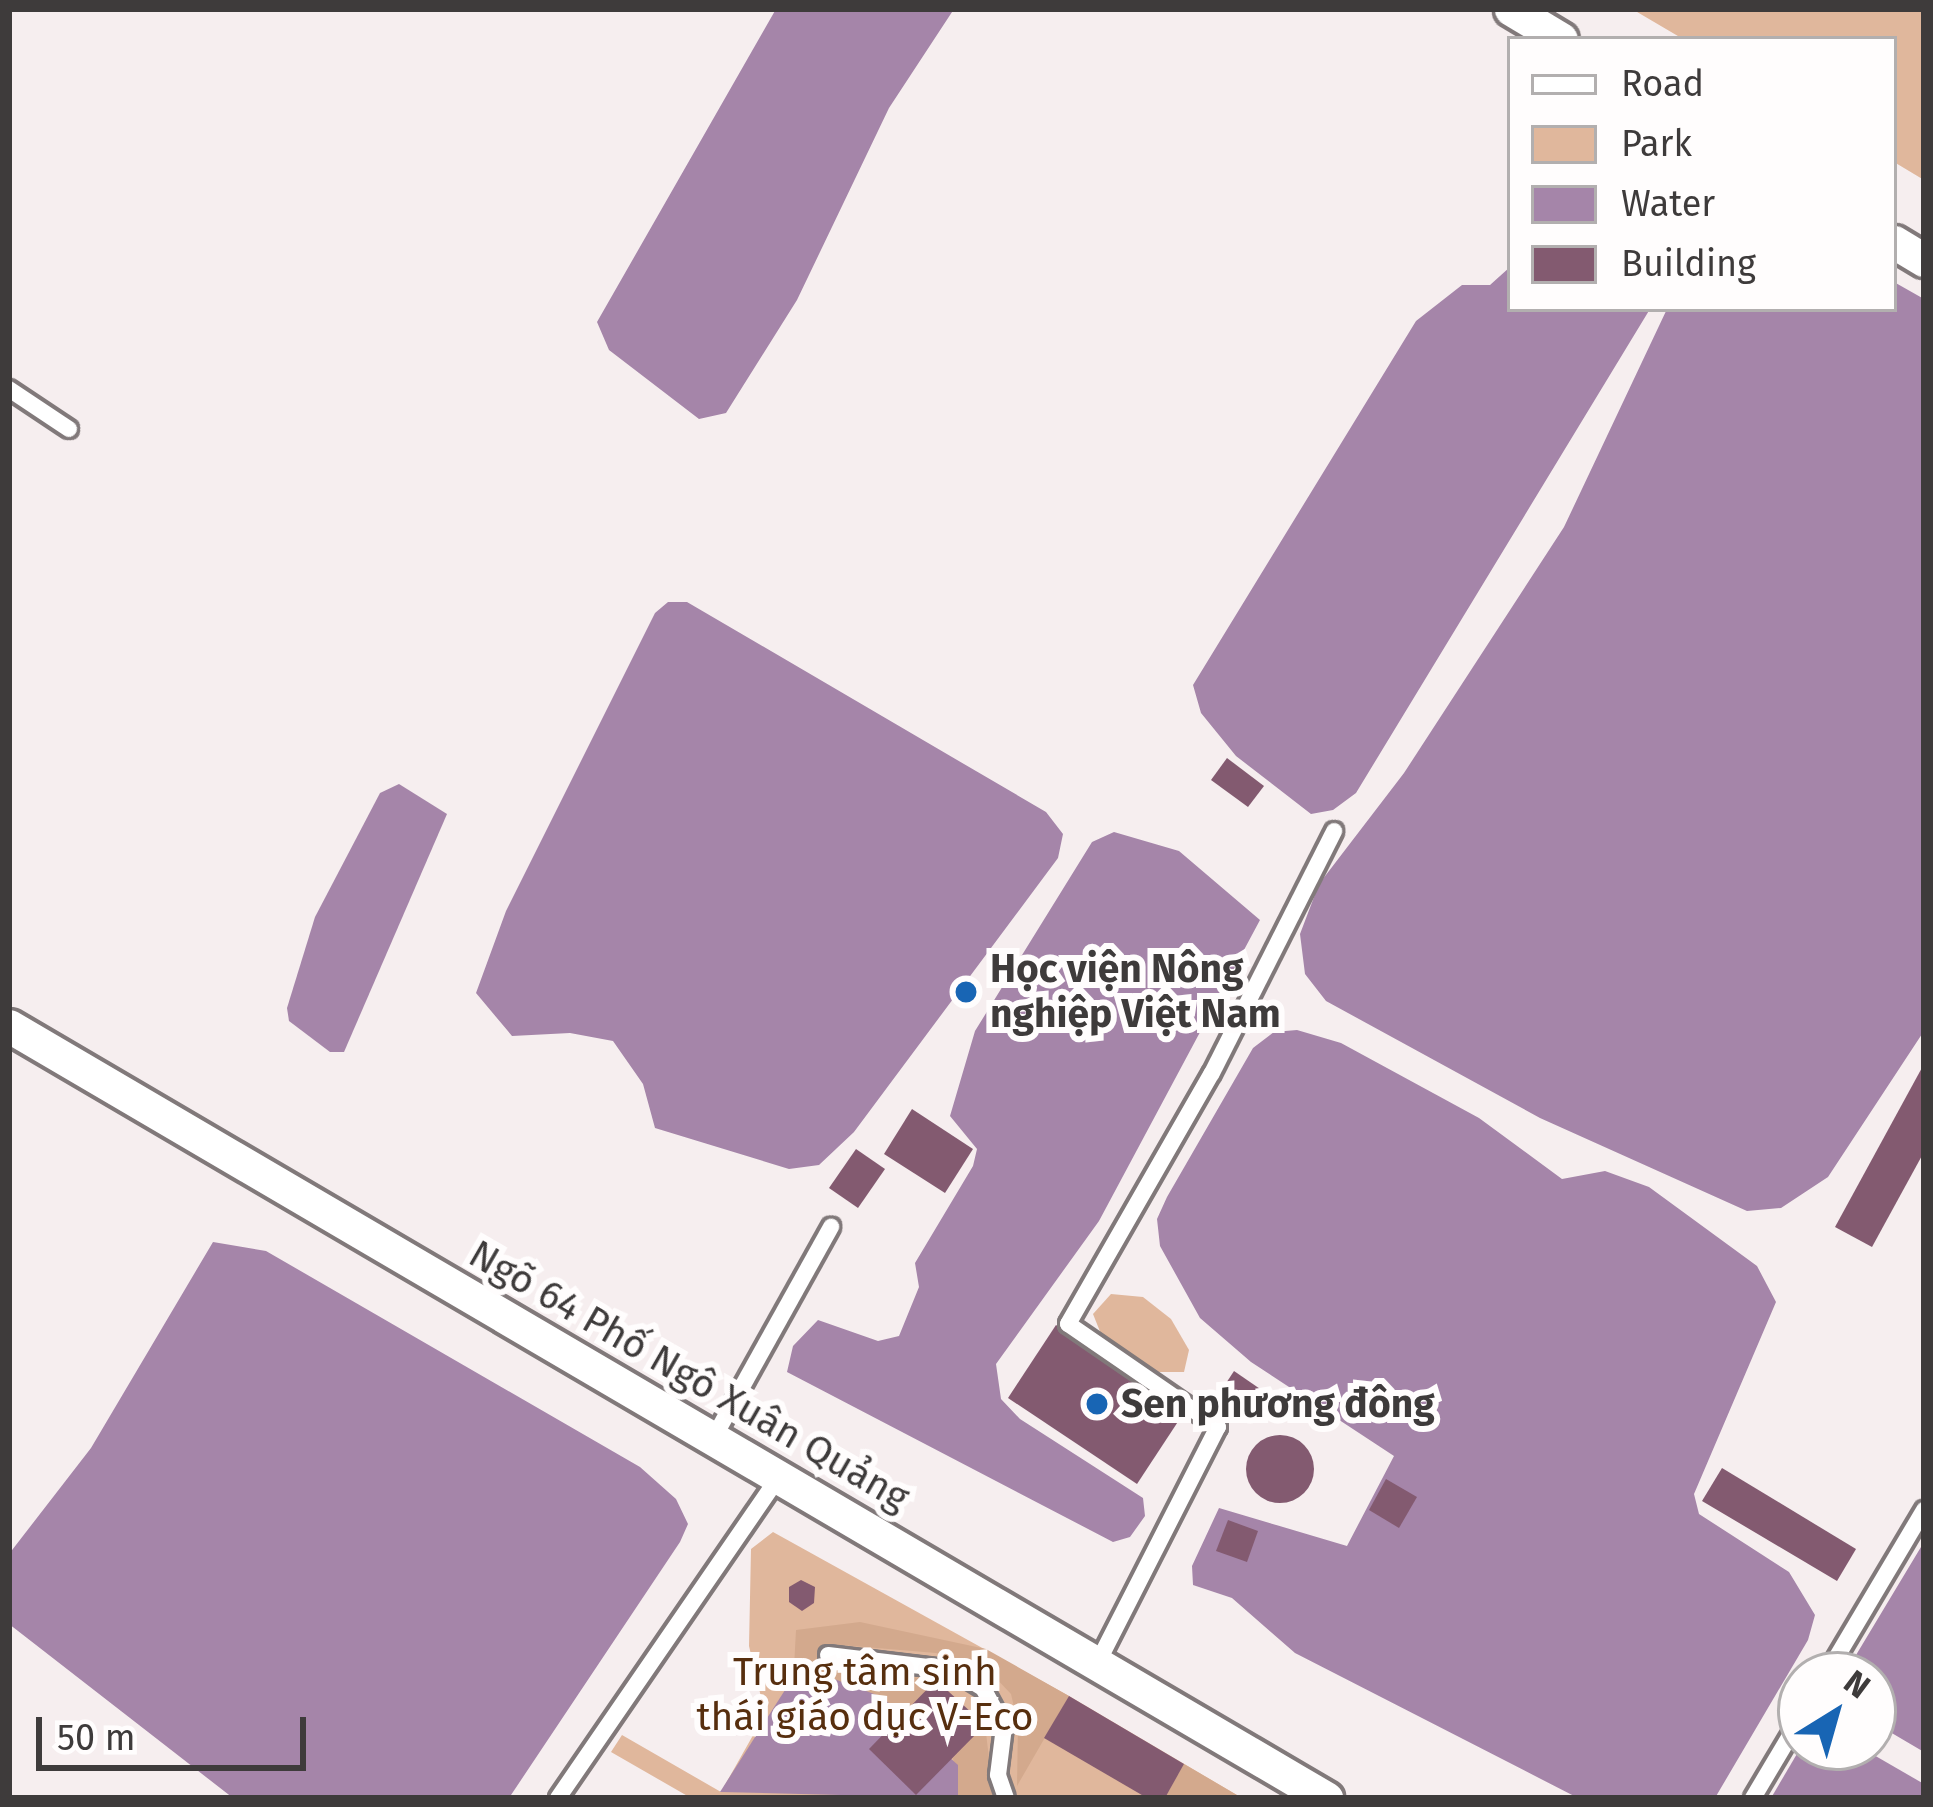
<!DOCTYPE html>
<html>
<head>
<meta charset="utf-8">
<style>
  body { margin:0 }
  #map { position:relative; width:1933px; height:1807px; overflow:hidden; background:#f6eeef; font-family:"Fira Sans",sans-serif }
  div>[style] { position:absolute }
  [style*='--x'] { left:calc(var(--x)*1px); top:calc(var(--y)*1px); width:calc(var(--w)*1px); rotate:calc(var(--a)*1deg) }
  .green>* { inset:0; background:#e0b79c }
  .forest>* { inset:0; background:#d3a98d }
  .water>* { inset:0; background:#a585a9 }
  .building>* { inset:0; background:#835a70 }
  .round { border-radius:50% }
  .roads { filter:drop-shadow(3px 0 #81797a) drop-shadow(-3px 0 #81797a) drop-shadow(0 3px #81797a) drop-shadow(0 -3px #81797a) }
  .lane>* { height:16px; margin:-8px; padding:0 8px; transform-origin:8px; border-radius:8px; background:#fff }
  .street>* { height:33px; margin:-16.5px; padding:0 16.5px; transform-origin:16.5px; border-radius:16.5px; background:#fff }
  .dots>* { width:33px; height:33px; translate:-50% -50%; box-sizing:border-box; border:6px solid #fffdfd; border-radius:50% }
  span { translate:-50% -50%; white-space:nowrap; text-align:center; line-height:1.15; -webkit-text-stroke:12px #fffdfd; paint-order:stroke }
  .poi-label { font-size:39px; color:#3e3b3b; font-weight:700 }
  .left { translate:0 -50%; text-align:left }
  .street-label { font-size:39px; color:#3e3b3b }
  .park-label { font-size:39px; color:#572e0e }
  .frame { position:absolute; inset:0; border:12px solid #3e3b3b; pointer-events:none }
  .legend { position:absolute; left:1507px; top:36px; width:390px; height:276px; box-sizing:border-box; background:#fffdfd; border:3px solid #b2afaf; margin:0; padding:15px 21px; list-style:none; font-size:36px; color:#3e3b3b }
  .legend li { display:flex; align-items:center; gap:24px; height:60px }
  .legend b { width:60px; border:3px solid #b2afaf }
  .north { position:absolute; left:1777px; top:1651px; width:120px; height:120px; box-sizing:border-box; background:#fffdfd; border:3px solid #b2afaf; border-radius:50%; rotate:37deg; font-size:33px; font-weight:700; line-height:48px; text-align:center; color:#3e3b3b }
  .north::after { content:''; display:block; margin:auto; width:42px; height:54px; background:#1865b4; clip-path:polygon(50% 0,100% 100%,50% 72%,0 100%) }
  .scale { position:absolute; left:36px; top:1717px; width:270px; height:54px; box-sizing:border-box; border:6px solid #3e3b3b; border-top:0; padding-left:15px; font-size:36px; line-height:42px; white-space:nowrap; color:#3e3b3b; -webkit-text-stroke:9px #fffdfd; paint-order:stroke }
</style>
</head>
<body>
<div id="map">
  <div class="green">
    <div style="clip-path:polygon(1632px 9px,1924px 9px,1924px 180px,1894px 162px,1894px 39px,1683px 39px)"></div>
    <div style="clip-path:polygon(1111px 1294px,1143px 1297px,1171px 1319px,1189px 1350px,1184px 1372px,1148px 1372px,1105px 1344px,1093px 1314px)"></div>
    <div style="clip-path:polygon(773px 1532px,1069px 1696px,1242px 1798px,691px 1798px,611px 1752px,622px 1735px,721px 1792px,765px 1714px,749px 1646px,751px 1549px)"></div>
  </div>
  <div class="forest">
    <div style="clip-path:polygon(860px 1622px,986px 1649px,1069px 1696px,1017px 1786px,1018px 1724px,1011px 1694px,991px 1673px,936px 1653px,829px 1644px,827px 1666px,936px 1680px,903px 1714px,829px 1677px,805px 1679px,794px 1667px,796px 1630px)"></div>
    <div style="clip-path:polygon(985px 1725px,994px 1798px,958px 1798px,953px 1758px)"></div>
    <div style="clip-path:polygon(1184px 1764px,1242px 1798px,1165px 1798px)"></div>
  </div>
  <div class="water">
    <div style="clip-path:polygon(776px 9px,954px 9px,889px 108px,797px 300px,726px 413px,699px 419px,609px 350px,597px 322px)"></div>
    <div style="clip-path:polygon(1510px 267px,1510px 309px,1650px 309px,1356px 793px,1333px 810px,1311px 814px,1236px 756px,1201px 713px,1193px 685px,1416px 321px,1462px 285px,1490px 285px)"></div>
    <div style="clip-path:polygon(1894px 282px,1924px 299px,1924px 1031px,1828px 1177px,1781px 1208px,1747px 1211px,1540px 1118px,1326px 1001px,1305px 974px,1300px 934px,1319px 884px,1404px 773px,1564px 527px,1667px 309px,1894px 309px)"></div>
    <div style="clip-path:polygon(668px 602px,687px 602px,1046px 812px,1063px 834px,1058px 858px,854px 1132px,819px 1165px,789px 1169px,655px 1128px,643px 1084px,613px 1041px,570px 1033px,512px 1036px,476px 993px,506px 911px,655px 613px)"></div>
    <div style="clip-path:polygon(399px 784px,447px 814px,344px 1052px,330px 1052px,289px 1021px,287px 1008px,315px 917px,380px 793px)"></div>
    <div style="clip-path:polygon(1114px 832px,1179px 851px,1260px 920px,1099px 1221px,996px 1364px,1001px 1399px,1020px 1419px,1143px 1498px,1145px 1516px,1130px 1537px,1113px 1542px,787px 1372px,793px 1346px,818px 1320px,878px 1341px,899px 1336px,919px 1287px,915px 1263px,973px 1166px,977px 1149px,950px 1116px,975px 1031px,1092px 842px)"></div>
    <div style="clip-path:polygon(1297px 1030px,1341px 1043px,1479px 1118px,1562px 1179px,1605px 1171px,1649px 1187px,1757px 1266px,1776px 1302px,1694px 1494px,1699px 1514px,1789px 1572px,1815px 1615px,1808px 1640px,1715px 1798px,1578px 1798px,1295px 1653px,1232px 1598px,1193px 1585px,1192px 1566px,1219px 1508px,1347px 1546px,1394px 1456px,1251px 1362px,1200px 1318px,1160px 1246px,1157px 1219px,1167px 1197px,1253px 1048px,1274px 1032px)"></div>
    <div style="clip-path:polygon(213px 1242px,266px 1251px,640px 1467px,676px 1499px,688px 1524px,680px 1542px,509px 1798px,233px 1798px,9px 1624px,9px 1554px,91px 1448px)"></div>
    <div style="clip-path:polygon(1924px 1542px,1924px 1752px,1873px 1722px,1873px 1675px,1844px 1675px)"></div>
    <div style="clip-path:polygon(829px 1677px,882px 1697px,958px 1765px,958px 1798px,720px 1792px,785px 1690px)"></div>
    <div style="clip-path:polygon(1801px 1747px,1860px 1747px,1924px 1784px,1924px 1798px,1771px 1798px)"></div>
  </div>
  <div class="building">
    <div style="clip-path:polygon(1227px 758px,1264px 786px,1248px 807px,1211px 780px)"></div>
    <div style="clip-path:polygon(1924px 1064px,1924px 1152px,1872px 1247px,1835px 1227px)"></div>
    <div style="clip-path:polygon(912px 1109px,973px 1149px,945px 1193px,884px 1154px)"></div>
    <div style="clip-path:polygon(856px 1149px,885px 1169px,858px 1208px,829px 1188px)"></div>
    <div style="clip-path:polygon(1056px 1325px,1185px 1411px,1137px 1484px,1008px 1398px)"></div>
    <div style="clip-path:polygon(1234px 1371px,1266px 1393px,1247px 1422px,1215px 1400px)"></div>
    <div class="round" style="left:1246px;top:1435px;width:68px;height:68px"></div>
    <div style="clip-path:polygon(1722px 1468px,1856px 1549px,1837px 1581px,1702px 1501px)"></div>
    <div style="clip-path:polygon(1386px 1479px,1417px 1497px,1399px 1528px,1369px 1510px)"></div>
    <div style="clip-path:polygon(1228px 1520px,1258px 1531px,1247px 1562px,1216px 1551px)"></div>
    <div style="clip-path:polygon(801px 1580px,815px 1587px,814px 1603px,802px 1611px,789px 1602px,789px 1587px)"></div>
    <div style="clip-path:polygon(936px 1680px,985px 1725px,916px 1795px,869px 1749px)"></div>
    <div style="clip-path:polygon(1069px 1696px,1184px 1764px,1165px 1798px,1147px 1798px,1044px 1738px)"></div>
  </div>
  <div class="roads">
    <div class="lane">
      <div style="--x:9;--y:389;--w:72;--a:33.7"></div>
      <div style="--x:713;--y:1439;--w:243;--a:-60.9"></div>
      <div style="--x:828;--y:1655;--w:126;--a:6.8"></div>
      <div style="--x:953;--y:1670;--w:35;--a:31"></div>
      <div style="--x:983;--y:1688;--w:44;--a:61.7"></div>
      <div style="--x:1004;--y:1727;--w:48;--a:97.1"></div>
      <div style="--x:998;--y:1775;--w:24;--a:71"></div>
      <div style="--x:1097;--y:1664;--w:266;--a:-63"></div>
      <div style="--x:1218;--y:1427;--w:182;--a:-145.5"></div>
      <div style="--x:1068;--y:1324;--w:289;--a:-60.2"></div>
      <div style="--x:1212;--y:1073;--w:271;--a:-63.2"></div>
      <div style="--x:1826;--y:1675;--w:192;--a:-59.3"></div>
      <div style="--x:558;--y:1798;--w:388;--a:-55.5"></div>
      <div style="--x:1753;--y:1798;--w:94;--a:-59.3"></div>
    </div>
    <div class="street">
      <div style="--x:1511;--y:9;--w:58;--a:31"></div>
      <div style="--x:1894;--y:242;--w:35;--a:31"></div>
      <div style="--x:9;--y:1026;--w:1527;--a:30.38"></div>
    </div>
  </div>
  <div class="dots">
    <div style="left:966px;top:992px;background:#1865b4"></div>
    <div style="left:1097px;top:1404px;background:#1865b4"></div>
  </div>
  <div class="poi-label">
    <span class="left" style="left:990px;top:992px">Học viện Nông<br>nghiệp Việt Nam</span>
    <span class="left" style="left:1121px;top:1404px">Sen phương đông</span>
  </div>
  <div class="street-label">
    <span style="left:689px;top:1376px;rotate:30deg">Ngõ 64 Phố Ngô Xuân Quảng</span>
  </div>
  <div class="park-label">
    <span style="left:865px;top:1695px">Trung tâm sinh<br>thái giáo dục V-Eco</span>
  </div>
  <div class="frame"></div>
  <ul class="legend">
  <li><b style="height:15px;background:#fff"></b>Road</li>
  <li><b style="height:33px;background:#e0b79c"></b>Park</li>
  <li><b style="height:33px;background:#a585a9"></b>Water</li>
  <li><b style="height:33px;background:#835a70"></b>Building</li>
  </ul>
  <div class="north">N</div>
  <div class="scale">50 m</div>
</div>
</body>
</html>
